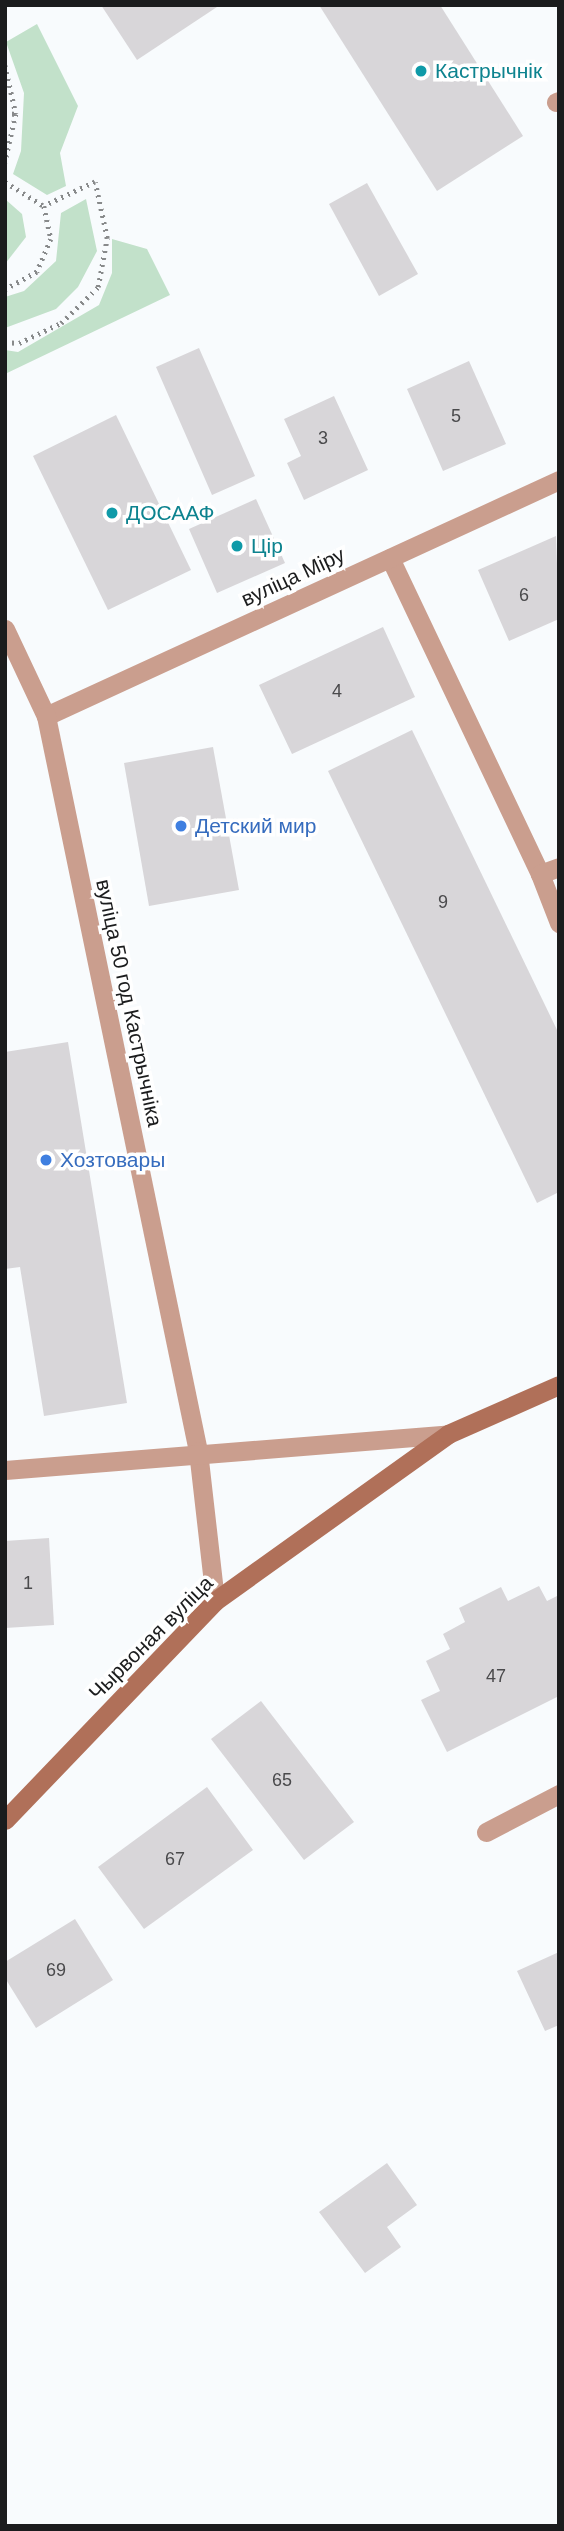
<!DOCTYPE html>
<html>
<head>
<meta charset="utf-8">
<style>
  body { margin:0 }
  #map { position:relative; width:564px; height:2531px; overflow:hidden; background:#f8fbfd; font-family:Arial,sans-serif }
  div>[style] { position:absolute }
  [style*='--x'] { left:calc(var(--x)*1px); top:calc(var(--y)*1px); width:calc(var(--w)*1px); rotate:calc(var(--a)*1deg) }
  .green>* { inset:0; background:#c2e1ca }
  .building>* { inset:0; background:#d8d6d9 }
  .path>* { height:4.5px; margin-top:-2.25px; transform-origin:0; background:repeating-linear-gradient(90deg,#888a8b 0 2px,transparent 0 7px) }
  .service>* { height:19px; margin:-9.5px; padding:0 9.5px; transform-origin:9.5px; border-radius:9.5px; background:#ca9e8e }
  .minor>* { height:19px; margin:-9.5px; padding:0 9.5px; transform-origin:9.5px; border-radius:9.5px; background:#ca9e8e }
  .tertiary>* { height:19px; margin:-9.5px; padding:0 9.5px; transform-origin:9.5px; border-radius:9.5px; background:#ca9e8e }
  .secondary>* { height:19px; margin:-9.5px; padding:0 9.5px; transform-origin:9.5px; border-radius:9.5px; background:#b07059 }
  .dots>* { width:19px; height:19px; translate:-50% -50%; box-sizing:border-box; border:4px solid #fff; border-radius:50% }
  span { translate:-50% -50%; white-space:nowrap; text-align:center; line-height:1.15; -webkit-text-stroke:7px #fff; paint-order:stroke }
  .number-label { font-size:18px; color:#4a4a4c }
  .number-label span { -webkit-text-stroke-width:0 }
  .culture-label { font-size:21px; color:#0d838f }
  .left { translate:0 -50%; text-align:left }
  .street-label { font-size:21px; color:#1b1c1d }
  .shop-label { font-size:21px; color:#366cbe }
  .frame { position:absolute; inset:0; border:7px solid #1b1c1d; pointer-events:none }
</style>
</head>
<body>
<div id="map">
  <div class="green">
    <div style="clip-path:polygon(37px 24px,78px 106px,60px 153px,66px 186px,47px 195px,13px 174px,21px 151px,24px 93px,6px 42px)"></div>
    <div style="clip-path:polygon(5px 199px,22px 214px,26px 237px,5px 264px)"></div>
    <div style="clip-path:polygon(86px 199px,97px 251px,78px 287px,56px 309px,5px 328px,5px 297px,24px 291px,56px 261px,61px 213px)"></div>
    <div style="clip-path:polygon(112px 239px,147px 249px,170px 295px,5px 374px,5px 350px,18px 352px,99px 305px,112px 273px)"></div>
  </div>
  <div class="building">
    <div style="clip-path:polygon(101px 5px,220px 5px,137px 60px)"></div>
    <div style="clip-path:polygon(319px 5px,440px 5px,523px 136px,437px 191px)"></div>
    <div style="clip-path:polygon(367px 183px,418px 274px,379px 296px,329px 204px)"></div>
    <div style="clip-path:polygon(199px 348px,255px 476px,212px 495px,156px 367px)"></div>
    <div style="clip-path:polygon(469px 361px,506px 444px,443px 471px,407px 389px)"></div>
    <div style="clip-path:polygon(334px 396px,368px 470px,304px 500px,287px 463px,301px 456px,284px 419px)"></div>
    <div style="clip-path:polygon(116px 415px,191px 570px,108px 610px,33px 456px)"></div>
    <div style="clip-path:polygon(256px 499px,285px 563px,217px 593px,189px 529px)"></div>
    <div style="clip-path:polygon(556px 536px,559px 619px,509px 641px,478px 570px)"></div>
    <div style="clip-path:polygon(383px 627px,415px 697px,292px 754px,259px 685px)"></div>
    <div style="clip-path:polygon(412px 730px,559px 1034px,559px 1192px,537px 1203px,328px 771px)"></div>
    <div style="clip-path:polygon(213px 747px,239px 890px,149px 906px,124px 763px)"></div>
    <div style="clip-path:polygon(68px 1042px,127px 1403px,44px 1416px,20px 1267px,5px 1269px,5px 1052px)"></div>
    <div style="clip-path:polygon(49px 1538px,54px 1625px,5px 1628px,5px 1541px)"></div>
    <div style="clip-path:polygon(539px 1586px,547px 1601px,559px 1595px,559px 1696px,447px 1752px,421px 1700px,440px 1691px,426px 1661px,450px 1649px,443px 1634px,465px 1622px,459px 1608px,501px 1587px,508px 1601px)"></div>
    <div style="clip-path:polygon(261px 1701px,354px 1822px,304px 1860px,211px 1739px)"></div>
    <div style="clip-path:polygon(207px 1787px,253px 1850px,144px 1929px,98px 1867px)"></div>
    <div style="clip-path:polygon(75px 1919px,113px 1980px,36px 2028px,5px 1978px,5px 1962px)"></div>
    <div style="clip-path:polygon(559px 1952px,559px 2025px,545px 2031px,517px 1971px)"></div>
    <div style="clip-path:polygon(387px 2163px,417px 2205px,387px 2227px,401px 2247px,365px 2273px,319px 2212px)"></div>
  </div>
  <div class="path">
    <div style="--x:5;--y:65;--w:50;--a:77.3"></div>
    <div style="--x:16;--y:114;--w:50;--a:102.7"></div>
    <div style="--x:5;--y:113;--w:11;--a:5"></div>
    <div style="--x:5;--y:182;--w:46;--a:31.6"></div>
    <div style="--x:44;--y:206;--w:34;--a:78"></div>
    <div style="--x:51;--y:239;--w:36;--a:113"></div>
    <div style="--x:37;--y:272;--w:37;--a:151"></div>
    <div style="--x:5;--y:342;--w:14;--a:4"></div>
    <div style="--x:19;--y:343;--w:47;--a:-25.5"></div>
    <div style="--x:61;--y:323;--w:52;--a:-44.2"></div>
    <div style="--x:98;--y:287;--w:50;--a:-79.6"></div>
    <div style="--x:107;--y:238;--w:57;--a:-102.1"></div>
    <div style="--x:95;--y:182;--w:56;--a:154.8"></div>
  </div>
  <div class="service">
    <div style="--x:556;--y:102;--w:3;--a:-18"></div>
    <div style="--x:390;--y:558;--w:350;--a:64.6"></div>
    <div style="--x:540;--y:874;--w:20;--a:-20"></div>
    <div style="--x:540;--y:874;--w:53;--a:68.8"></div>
    <div style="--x:486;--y:1832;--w:82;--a:-27.5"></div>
  </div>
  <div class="minor">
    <div style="--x:46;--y:716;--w:565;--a:-24.7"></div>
  </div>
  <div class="tertiary">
    <div style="--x:5;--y:629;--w:96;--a:64.8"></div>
    <div style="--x:46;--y:716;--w:751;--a:78.32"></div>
    <div style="--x:198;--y:1451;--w:151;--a:83.5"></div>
    <div style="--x:5;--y:1470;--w:444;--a:-4.6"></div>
  </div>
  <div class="secondary">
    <div style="--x:5;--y:1820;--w:303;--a:-46.2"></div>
    <div style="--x:215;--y:1601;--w:287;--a:-35.6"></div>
    <div style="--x:448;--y:1434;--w:121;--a:-23.8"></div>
  </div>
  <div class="dots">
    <div style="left:421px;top:71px;background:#0f9aa8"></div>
    <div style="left:112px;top:513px;background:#0f9aa8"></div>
    <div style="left:237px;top:546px;background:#0f9aa8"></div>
    <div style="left:181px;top:826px;background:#3f7fe0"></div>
    <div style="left:46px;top:1160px;background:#3f7fe0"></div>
  </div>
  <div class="number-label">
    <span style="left:456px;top:416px">5</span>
    <span style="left:323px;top:438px">3</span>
    <span style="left:524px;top:595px">6</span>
    <span style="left:337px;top:691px">4</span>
    <span style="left:443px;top:902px">9</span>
    <span style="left:28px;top:1583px">1</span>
    <span style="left:496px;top:1676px">47</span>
    <span style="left:282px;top:1780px">65</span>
    <span style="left:175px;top:1859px">67</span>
    <span style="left:56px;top:1970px">69</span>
  </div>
  <div class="culture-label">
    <span class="left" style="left:435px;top:71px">Кастрычнік</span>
    <span class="left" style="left:126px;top:513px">ДОСААФ</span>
    <span class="left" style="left:251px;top:546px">Цір</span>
  </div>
  <div class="street-label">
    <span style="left:293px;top:577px;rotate:-25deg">вуліца Міру</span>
    <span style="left:129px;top:1003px;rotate:78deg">вуліца 50 год Кастрычніка</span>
    <span style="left:151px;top:1638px;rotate:-45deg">Чырвоная вуліца</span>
  </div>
  <div class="shop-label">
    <span class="left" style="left:195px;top:826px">Детский мир</span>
    <span class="left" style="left:60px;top:1160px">Хозтовары</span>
  </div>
  <div class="frame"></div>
</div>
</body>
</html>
